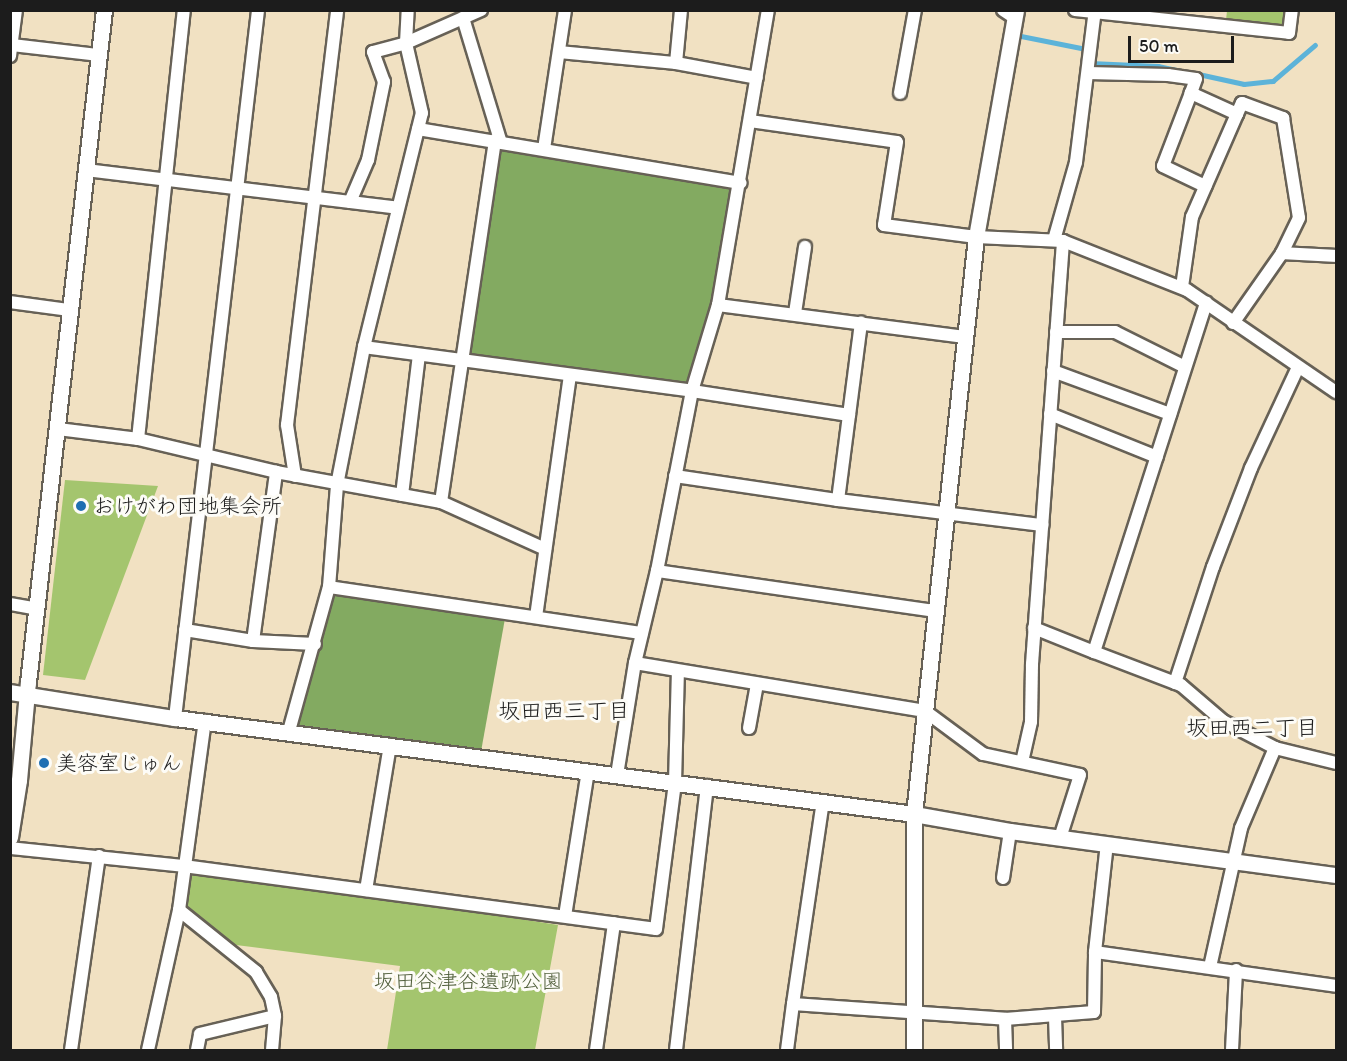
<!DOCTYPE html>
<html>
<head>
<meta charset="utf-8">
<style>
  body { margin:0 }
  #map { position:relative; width:1347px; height:1061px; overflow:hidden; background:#f1e1c2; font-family:Itim,"Klee One",sans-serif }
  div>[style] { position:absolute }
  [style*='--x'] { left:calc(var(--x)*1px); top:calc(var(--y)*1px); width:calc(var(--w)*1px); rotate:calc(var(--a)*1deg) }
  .green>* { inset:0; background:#a4c56e }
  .forest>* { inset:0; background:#83aa61 }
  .stream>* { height:4.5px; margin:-2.25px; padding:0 2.25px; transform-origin:2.25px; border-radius:2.25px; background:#5cb3d9 }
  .roads { filter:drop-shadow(2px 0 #676156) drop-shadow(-2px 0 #676156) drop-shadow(0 2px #676156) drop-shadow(0 -2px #676156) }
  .minor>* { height:12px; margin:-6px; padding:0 6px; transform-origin:6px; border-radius:6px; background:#fff }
  .tertiary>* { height:15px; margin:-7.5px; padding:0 7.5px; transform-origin:7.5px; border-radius:7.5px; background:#fff }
  .dots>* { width:16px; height:16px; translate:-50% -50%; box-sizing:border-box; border:3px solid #fdfcf7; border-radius:50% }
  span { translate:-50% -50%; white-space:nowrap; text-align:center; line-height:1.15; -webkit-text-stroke:6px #fdfcf7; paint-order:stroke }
  .poi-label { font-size:21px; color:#1c1c1c }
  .left { translate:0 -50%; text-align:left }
  .park-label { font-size:21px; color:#52603d }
  .neighbourhood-label { font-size:22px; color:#1c1c1c }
  .frame { position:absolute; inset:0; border:12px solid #1c1c1c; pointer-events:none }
  .scale { position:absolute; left:1128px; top:36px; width:106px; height:27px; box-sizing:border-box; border:3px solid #1c1c1c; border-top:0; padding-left:8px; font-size:18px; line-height:21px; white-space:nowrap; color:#1c1c1c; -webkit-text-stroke:4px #fdfcf7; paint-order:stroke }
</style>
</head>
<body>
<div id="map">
  <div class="green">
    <div style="clip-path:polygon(1227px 11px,1286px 11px,1286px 21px,1280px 27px,1226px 20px)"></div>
    <div style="clip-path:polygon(65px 480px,158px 486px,85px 680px,43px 675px)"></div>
    <div style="clip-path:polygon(184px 866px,558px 925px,535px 1050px,387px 1050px,400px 966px,220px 943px,179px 910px)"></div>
  </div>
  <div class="forest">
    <div style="clip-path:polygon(495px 140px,741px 183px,692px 391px,462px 360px)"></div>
    <div style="clip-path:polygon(329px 587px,506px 613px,480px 757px,289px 731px)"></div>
  </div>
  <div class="stream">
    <div style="--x:1016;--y:35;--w:71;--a:11.3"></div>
    <div style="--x:1086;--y:49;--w:3;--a:90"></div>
    <div style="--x:1090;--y:63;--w:68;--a:2.5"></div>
    <div style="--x:1158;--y:66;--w:29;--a:12"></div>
    <div style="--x:1194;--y:73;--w:51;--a:12.4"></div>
    <div style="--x:1244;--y:84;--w:29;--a:-6"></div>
    <div style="--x:1273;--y:81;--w:55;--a:-40.6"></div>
  </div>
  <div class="roads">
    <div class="minor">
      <div style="--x:1003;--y:10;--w:14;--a:34"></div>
      <div style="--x:1075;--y:10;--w:215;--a:6.1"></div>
      <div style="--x:1289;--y:33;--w:23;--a:-83"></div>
      <div style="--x:463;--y:18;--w:127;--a:73.1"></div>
      <div style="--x:12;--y:45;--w:88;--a:6.6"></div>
      <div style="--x:559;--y:52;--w:118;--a:5.4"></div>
      <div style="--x:676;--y:63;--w:82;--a:10.5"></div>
      <div style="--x:10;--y:56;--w:46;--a:-82.6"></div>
      <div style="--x:676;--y:63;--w:53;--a:-84.6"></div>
      <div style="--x:1088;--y:73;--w:80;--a:1.4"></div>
      <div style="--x:1168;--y:75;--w:28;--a:8"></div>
      <div style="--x:1196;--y:79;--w:15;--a:110"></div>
      <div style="--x:900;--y:93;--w:84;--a:-79.8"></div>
      <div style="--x:1237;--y:114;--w:12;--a:-66"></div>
      <div style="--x:1242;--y:103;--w:44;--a:20.1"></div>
      <div style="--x:1283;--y:118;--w:101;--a:80.9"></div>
      <div style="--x:1299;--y:218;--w:39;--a:116"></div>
      <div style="--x:750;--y:121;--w:148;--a:8.1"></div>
      <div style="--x:897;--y:142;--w:84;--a:98.9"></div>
      <div style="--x:884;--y:225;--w:93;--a:7.4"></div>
      <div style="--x:976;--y:237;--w:87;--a:2.6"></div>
      <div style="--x:1063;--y:241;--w:133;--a:21.6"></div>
      <div style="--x:1187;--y:290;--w:181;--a:34.4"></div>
      <div style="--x:418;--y:129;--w:327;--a:9.5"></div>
      <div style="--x:544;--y:149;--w:141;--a:-81.4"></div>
      <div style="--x:86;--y:170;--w:314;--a:6.9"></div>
      <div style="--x:350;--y:202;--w:46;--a:-66.8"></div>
      <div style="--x:368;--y:160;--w:80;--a:-78.4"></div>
      <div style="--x:384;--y:82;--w:32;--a:-110"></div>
      <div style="--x:373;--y:52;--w:34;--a:-15"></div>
      <div style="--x:406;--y:43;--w:82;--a:-23.7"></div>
      <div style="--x:1054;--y:240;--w:81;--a:-74.2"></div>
      <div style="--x:1076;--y:162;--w:153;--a:-82.9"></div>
      <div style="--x:1182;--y:287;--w:71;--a:-81.9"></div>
      <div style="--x:1192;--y:217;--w:112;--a:-66.4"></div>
      <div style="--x:1237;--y:114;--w:51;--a:-155.5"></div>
      <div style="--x:1191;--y:93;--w:78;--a:111"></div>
      <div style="--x:1163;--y:166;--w:47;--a:25.5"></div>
      <div style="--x:10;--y:302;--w:60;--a:7.7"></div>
      <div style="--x:718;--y:305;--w:249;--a:7.4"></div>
      <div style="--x:795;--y:313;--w:67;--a:-81.4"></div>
      <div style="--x:1233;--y:323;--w:85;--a:-55"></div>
      <div style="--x:1282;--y:253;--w:54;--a:3.2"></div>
      <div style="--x:1056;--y:332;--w:59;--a:0"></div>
      <div style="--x:1115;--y:332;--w:78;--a:26.6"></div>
      <div style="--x:364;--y:347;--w:331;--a:7.6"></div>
      <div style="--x:692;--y:391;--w:159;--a:8.7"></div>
      <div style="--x:1053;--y:371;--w:125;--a:20.2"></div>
      <div style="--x:1050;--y:414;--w:115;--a:21.9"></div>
      <div style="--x:58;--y:429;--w:81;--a:7.1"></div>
      <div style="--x:138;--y:439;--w:142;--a:13.4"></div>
      <div style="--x:276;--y:472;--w:168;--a:10.3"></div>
      <div style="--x:441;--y:502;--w:114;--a:24.3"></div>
      <div style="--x:138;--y:439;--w:431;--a:-83.9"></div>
      <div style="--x:295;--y:476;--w:52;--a:-98.9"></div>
      <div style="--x:287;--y:425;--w:418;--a:-83.1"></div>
      <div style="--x:675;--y:476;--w:165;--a:8.4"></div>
      <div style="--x:838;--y:500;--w:206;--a:7"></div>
      <div style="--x:402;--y:495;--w:141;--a:-83.1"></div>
      <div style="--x:838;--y:500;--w:179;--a:-82.6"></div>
      <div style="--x:441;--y:502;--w:366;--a:-81.5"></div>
      <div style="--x:657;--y:571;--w:281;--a:8.2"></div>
      <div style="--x:329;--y:587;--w:316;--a:8.4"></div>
      <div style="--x:10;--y:604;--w:27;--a:10"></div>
      <div style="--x:536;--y:617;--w:244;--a:-82"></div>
      <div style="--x:1034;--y:628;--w:65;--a:21.8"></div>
      <div style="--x:1094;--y:652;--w:367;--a:-72.2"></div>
      <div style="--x:185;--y:630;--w:69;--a:9.2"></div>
      <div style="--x:253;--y:641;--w:62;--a:2.8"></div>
      <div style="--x:253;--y:641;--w:171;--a:-82.2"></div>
      <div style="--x:1094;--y:652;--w:93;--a:20.8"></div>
      <div style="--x:1181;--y:685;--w:55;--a:40.6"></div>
      <div style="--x:1223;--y:721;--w:59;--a:27.4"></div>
      <div style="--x:1275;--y:748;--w:63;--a:13.8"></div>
      <div style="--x:635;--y:663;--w:294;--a:9.4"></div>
      <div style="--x:925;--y:711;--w:72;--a:36.6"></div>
      <div style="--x:983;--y:754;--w:99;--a:12.2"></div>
      <div style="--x:1080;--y:775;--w:66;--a:107.6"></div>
      <div style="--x:1175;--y:683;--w:122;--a:-71.9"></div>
      <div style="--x:1213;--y:567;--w:106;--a:-69"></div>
      <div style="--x:1251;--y:468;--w:111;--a:-65"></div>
      <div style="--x:175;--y:718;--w:713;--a:-83.31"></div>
      <div style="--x:749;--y:728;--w:45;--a:-79.7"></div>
      <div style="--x:289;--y:731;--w:149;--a:-74.5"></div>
      <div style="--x:329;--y:587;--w:102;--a:-85.5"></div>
      <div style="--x:337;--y:485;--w:141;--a:-78.9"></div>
      <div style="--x:364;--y:347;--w:241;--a:-76.1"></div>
      <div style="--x:422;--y:113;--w:72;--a:-102.9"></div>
      <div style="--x:406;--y:43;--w:33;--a:-87"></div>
      <div style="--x:1022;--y:762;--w:41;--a:-77.3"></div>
      <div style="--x:1031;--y:722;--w:58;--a:-89"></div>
      <div style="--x:1032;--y:664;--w:424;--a:-85.8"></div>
      <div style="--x:617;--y:775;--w:113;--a:-80.9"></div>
      <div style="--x:635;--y:663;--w:95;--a:-76.6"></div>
      <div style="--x:657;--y:571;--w:183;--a:-79"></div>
      <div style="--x:692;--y:391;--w:90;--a:-73.2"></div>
      <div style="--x:718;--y:305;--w:299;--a:-80.4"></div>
      <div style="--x:10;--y:848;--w:175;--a:5.9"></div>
      <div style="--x:184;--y:866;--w:476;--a:7.6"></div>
      <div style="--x:656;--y:929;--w:147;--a:-82.6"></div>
      <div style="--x:675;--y:783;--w:112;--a:-88.5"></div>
      <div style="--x:1003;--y:878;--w:48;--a:-81.5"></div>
      <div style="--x:366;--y:890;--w:147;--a:-80.6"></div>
      <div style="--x:179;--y:910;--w:99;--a:38.8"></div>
      <div style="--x:256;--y:972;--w:29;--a:59"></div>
      <div style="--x:271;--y:997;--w:19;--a:78"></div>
      <div style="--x:275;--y:1016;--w:34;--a:95"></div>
      <div style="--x:565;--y:916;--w:147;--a:-81"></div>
      <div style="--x:1095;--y:952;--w:243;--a:8"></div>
      <div style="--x:1210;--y:967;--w:142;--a:-77.4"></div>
      <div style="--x:1241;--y:828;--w:87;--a:-67"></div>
      <div style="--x:793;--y:1004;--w:204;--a:-81.6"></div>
      <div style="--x:1055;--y:1017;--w:33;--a:88"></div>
      <div style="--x:1005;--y:1019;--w:31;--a:88"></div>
      <div style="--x:71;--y:1050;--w:196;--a:-81.8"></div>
      <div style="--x:148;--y:1050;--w:143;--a:-77.5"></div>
      <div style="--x:179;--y:910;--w:191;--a:-82.2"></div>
      <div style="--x:197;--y:1050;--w:16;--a:-79"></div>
      <div style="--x:200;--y:1034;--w:77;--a:-13.5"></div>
      <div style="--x:596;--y:1050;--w:128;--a:-81.9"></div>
      <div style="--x:676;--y:1050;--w:266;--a:-83.3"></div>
      <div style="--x:787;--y:1050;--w:46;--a:-82.6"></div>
      <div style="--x:793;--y:1004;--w:213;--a:4"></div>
      <div style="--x:1005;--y:1019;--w:89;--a:-4.5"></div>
      <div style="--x:1094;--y:1012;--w:60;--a:-89"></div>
      <div style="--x:1095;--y:952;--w:109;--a:-83.7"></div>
      <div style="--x:1232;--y:1050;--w:80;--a:-87.1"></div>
    </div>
    <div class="tertiary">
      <div style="--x:10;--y:692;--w:167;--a:9"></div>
      <div style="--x:175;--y:718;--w:745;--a:7.4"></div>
      <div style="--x:914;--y:814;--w:97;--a:10"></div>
      <div style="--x:1010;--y:831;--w:329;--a:7.7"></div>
      <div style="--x:10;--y:837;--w:58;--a:-81"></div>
      <div style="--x:19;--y:780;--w:98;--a:-84.8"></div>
      <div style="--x:28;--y:682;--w:676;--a:-83.55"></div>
      <div style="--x:914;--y:1050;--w:236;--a:-90"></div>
      <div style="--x:914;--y:814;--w:580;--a:-83.87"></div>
      <div style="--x:976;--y:237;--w:230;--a:-80"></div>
    </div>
  </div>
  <div class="dots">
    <div style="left:81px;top:506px;background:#1f6fb2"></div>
    <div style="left:44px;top:763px;background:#1f6fb2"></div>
  </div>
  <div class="poi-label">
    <span class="left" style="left:93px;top:506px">おけがわ団地集会所</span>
    <span class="left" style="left:56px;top:763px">美容室じゅん</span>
  </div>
  <div class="park-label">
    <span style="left:468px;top:981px">坂田谷津谷遺跡公園</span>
  </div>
  <div class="neighbourhood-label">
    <span style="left:564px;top:711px">坂田西三丁目</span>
    <span style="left:1252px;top:728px">坂田西二丁目</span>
  </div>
  <div class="frame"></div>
  <div class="scale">50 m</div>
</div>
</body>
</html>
